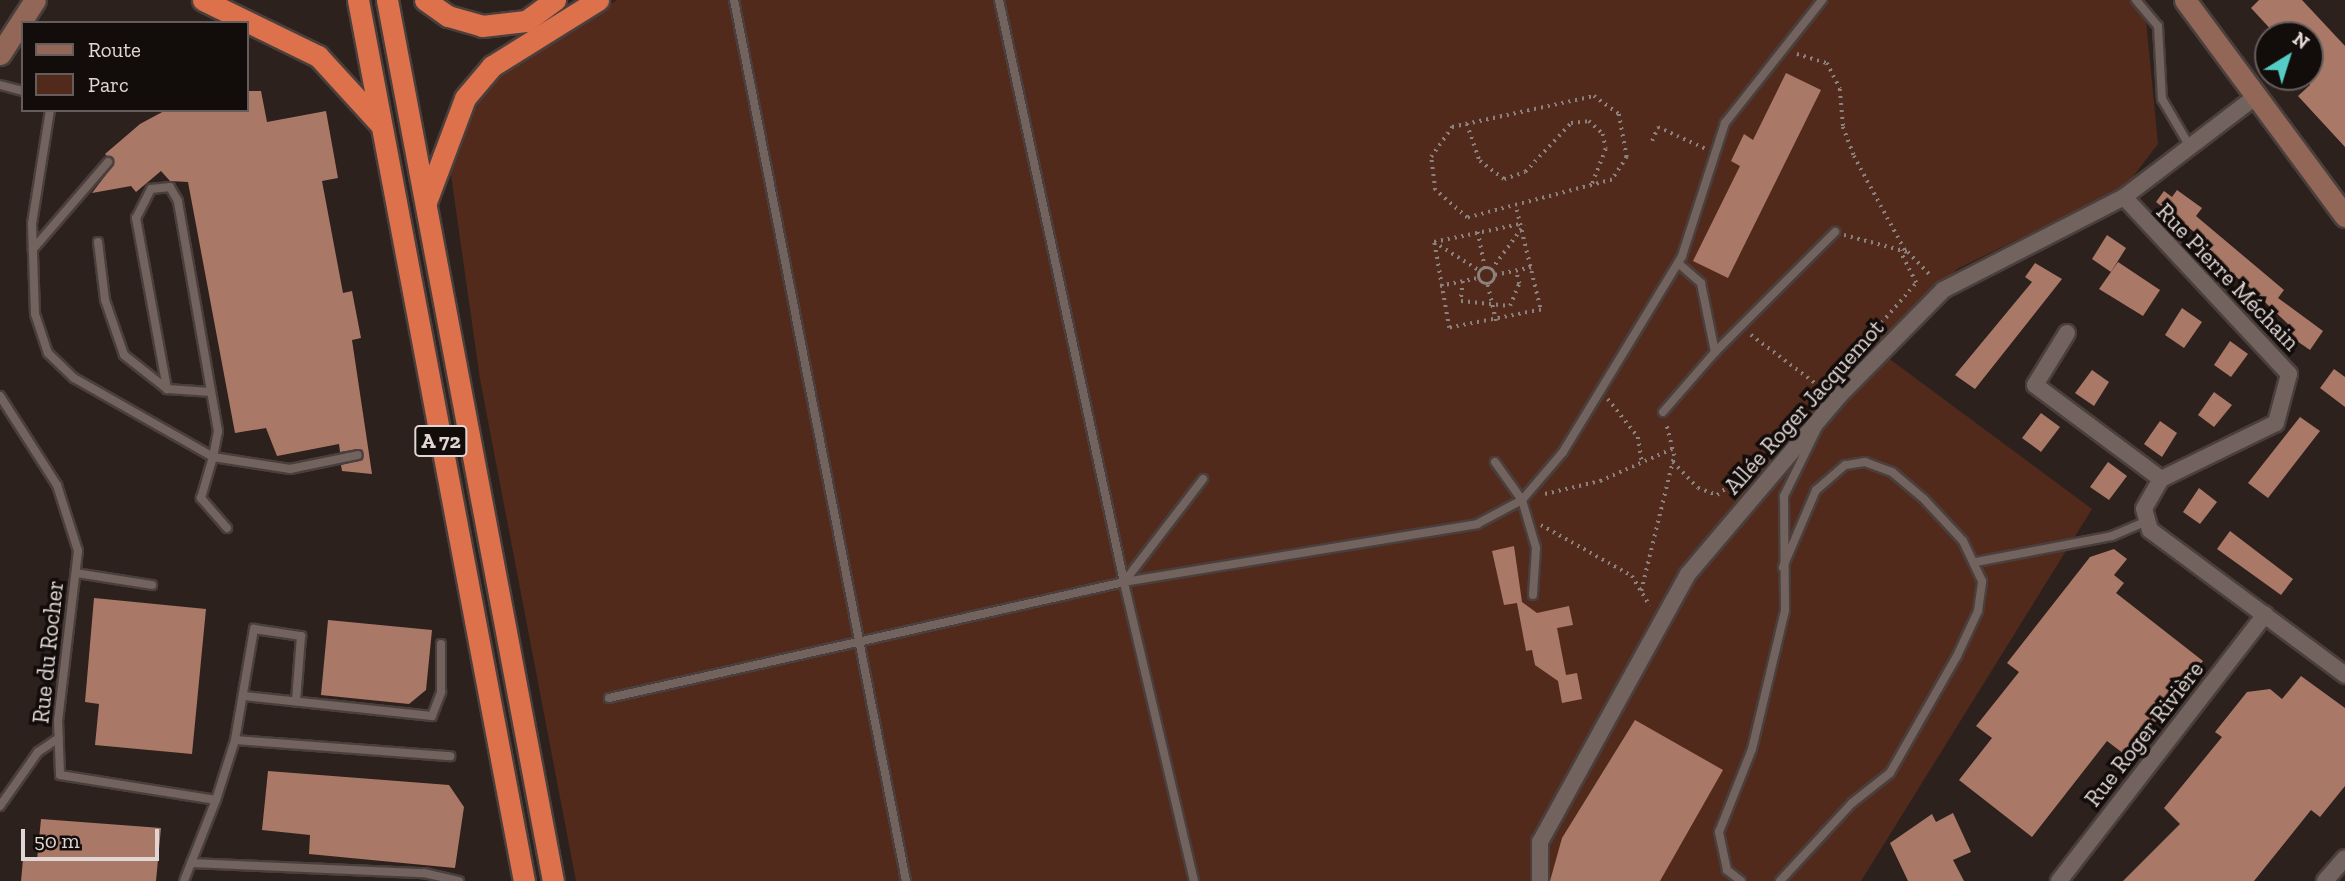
<!DOCTYPE html>
<html>
<head>
<meta charset="utf-8">
<style>
  body { margin:0 }
  #map { position:relative; width:2345px; height:881px; overflow:hidden; background:#2d211d; font-family:"Zilla Slab",serif }
  div>[style] { position:absolute }
  [style*='--x'] { left:calc(var(--x)*1px); top:calc(var(--y)*1px); width:calc(var(--w)*1px); rotate:calc(var(--a)*1deg) }
  .green>* { inset:0; background:#522a1c }
  .building>* { inset:0; background:#aa7867 }
  .path>* { height:3.5px; margin-top:-1.75px; transform-origin:0; background:repeating-linear-gradient(90deg,#8b817d 0 2px,transparent 0 7px) }
  .path>.ring { margin:-1.75px; padding:0; box-sizing:content-box; background:none; border:3.5px solid #8b817d; border-radius:50% }
  .roads { filter:drop-shadow(2px 0 #4a3f3c) drop-shadow(-2px 0 #4a3f3c) drop-shadow(0 2px #4a3f3c) drop-shadow(0 -2px #4a3f3c) }
  .lane>* { height:8px; margin:-4px; padding:0 4px; transform-origin:4px; border-radius:4px; background:#72635e }
  .street>* { height:16px; margin:-8px; padding:0 8px; transform-origin:8px; border-radius:8px; background:#72635e }
  .secondary>* { height:21px; margin:-10.5px; padding:0 10.5px; transform-origin:10.5px; border-radius:10.5px; background:#926758 }
  .highway>* { height:21px; margin:-10.5px; padding:0 10.5px; transform-origin:10.5px; border-radius:10.5px; background:#dd714b }
  span { translate:-50% -50%; white-space:nowrap; text-align:center; line-height:1.15; -webkit-text-stroke:7px #120c0a; paint-order:stroke }
  .shield-label span { padding:2px 5px; background:#120c0a; border:2px solid; border-radius:5px; -webkit-text-stroke-width:0 }
  .shield-label { font-size:21px; color:#e0d7d4; font-weight:700 }
  .street-label { font-size:23px; color:#e0d7d4 }
  .legend { position:absolute; left:21px; top:21px; width:228px; height:91px; box-sizing:border-box; background:#120c0a; border:2px solid #645d5b; margin:0; padding:9px 12px; list-style:none; font-size:21px; color:#e0d7d4 }
  .legend li { display:flex; align-items:center; gap:14px; height:35px }
  .legend b { width:35px; border:2px solid #645d5b }
  .north { position:absolute; left:2254px; top:21px; width:70px; height:70px; box-sizing:border-box; background:#120c0a; border:2px solid #645d5b; border-radius:50%; rotate:38deg; font-size:19px; font-weight:700; line-height:28px; text-align:center; color:#e0d7d4 }
  .north::after { content:''; display:block; margin:auto; width:24px; height:32px; background:#55cdc6; clip-path:polygon(50% 0,100% 100%,50% 72%,0 100%) }
  .scale { position:absolute; left:21px; top:829px; width:138px; height:32px; box-sizing:border-box; border:4px solid #e0d7d4; border-top:0; padding-left:9px; font-size:21px; line-height:24px; white-space:nowrap; color:#e0d7d4; -webkit-text-stroke:5px #120c0a; paint-order:stroke }
</style>
</head>
<body>
<div id="map">
  <div class="green">
    <div style="clip-path:polygon(617px 0,2144px 0,2158px 144px,2125px 187px,1957px 269px,1876px 349px,2092px 509px,1861px 881px,576px 881px,480px 379px,451px 175px,456px 140px,496px 76px)"></div>
  </div>
  <div class="building">
    <div style="clip-path:polygon(2259px 0,2302px 0,2345px 46px,2345px 147px,2298px 96px,2310px 85px,2310px 35px,2276px 35px,2251px 8px)"></div>
    <div style="clip-path:polygon(1786px 73px,1821px 90px,1728px 278px,1693px 261px,1740px 166px,1731px 161px,1744px 134px,1753px 140px)"></div>
    <div style="clip-path:polygon(247px 91px,261px 91px,267px 122px,326px 111px,338px 178px,322px 181px,343px 293px,352px 291px,361px 338px,352px 340px,372px 474px,342px 471px,341px 465px,363px 459px,359px 449px,340px 452px,339px 444px,277px 456px,266px 428px,235px 433px,188px 182px,170px 181px,161px 171px,136px 192px,131px 186px,92px 193px,114px 164px,105px 154px,140px 124px,166px 110px,247px 110px)"></div>
    <div style="clip-path:polygon(2177px 190px,2202px 208px,2196px 216px,2284px 290px,2278px 298px,2323px 331px,2310px 350px,2284px 332px,2289px 325px,2248px 286px,2201px 250px,2207px 242px,2156px 202px,2164px 191px,2172px 197px)"></div>
    <div style="clip-path:polygon(2107px 235px,2126px 248px,2111px 272px,2092px 259px)"></div>
    <div style="clip-path:polygon(2118px 262px,2160px 290px,2143px 316px,2099px 289px)"></div>
    <div style="clip-path:polygon(2035px 263px,2062px 279px,1975px 389px,1955px 375px,2032px 282px,2025px 277px)"></div>
    <div style="clip-path:polygon(2182px 308px,2202px 322px,2184px 348px,2165px 335px)"></div>
    <div style="clip-path:polygon(2230px 341px,2248px 354px,2231px 377px,2214px 365px)"></div>
    <div style="clip-path:polygon(2334px 369px,2345px 377px,2345px 407px,2320px 388px)"></div>
    <div style="clip-path:polygon(2092px 370px,2109px 382px,2094px 406px,2075px 393px)"></div>
    <div style="clip-path:polygon(2214px 392px,2232px 405px,2214px 427px,2198px 415px)"></div>
    <div style="clip-path:polygon(2041px 413px,2060px 427px,2041px 452px,2022px 438px)"></div>
    <div style="clip-path:polygon(2300px 417px,2320px 431px,2268px 498px,2248px 483px)"></div>
    <div style="clip-path:polygon(2160px 421px,2177px 433px,2162px 457px,2144px 444px)"></div>
    <div style="clip-path:polygon(2108px 462px,2127px 476px,2109px 500px,2090px 487px)"></div>
    <div style="clip-path:polygon(2199px 488px,2217px 502px,2200px 524px,2183px 512px)"></div>
    <div style="clip-path:polygon(2230px 531px,2293px 579px,2281px 595px,2217px 549px)"></div>
    <div style="clip-path:polygon(1514px 546px,1522px 602px,1537px 613px,1569px 606px,1573px 625px,1557px 628px,1566px 675px,1577px 673px,1582px 699px,1562px 703px,1558px 681px,1535px 665px,1532px 650px,1526px 651px,1517px 603px,1504px 605px,1492px 551px)"></div>
    <div style="clip-path:polygon(2114px 549px,2127px 559px,2114px 575px,2124px 583px,2116px 593px,2203px 661px,2128px 757px,2107px 741px,2032px 837px,1959px 780px,1992px 738px,1976px 726px,2019px 672px,2007px 663px,2090px 557px)"></div>
    <div style="clip-path:polygon(94px 598px,206px 609px,192px 754px,95px 745px,99px 704px,85px 702px)"></div>
    <div style="clip-path:polygon(328px 620px,432px 630px,426px 690px,409px 704px,321px 695px)"></div>
    <div style="clip-path:polygon(2301px 676px,2345px 708px,2345px 786px,2320px 817px,2311px 810px,2254px 881px,2123px 881px,2180px 824px,2164px 808px,2222px 737px,2215px 732px,2247px 692px,2270px 689px,2282px 699px)"></div>
    <div style="clip-path:polygon(1635px 720px,1723px 770px,1660px 881px,1550px 881px,1562px 838px)"></div>
    <div style="clip-path:polygon(268px 771px,449px 785px,464px 807px,455px 868px,309px 854px,310px 835px,262px 830px)"></div>
    <div style="clip-path:polygon(1953px 813px,1971px 852px,1953px 860px,1964px 881px,1908px 881px,1890px 843px,1932px 814px,1936px 822px)"></div>
    <div style="clip-path:polygon(41px 819px,161px 828px,156px 881px,21px 881px,23px 859px,37px 860px)"></div>
  </div>
  <div class="path">
    <div style="--x:1797;--y:54;--w:31;--a:17"></div>
    <div style="--x:1827;--y:63;--w:29;--a:63"></div>
    <div style="--x:1840;--y:89;--w:38;--a:85"></div>
    <div style="--x:1843;--y:127;--w:31;--a:69"></div>
    <div style="--x:1854;--y:156;--w:109;--a:61.6"></div>
    <div style="--x:1594;--y:96;--w:31;--a:36"></div>
    <div style="--x:1619;--y:114;--w:44;--a:79.5"></div>
    <div style="--x:1627;--y:157;--w:27;--a:123"></div>
    <div style="--x:1612;--y:180;--w:150;--a:165.3"></div>
    <div style="--x:1467;--y:218;--w:43;--a:-138.8"></div>
    <div style="--x:1435;--y:190;--w:33;--a:-97"></div>
    <div style="--x:1431;--y:157;--w:37;--a:-55"></div>
    <div style="--x:1452;--y:127;--w:145;--a:-12.3"></div>
    <div style="--x:1467;--y:124;--w:39;--a:71"></div>
    <div style="--x:1480;--y:161;--w:30;--a:37"></div>
    <div style="--x:1504;--y:179;--w:22;--a:-18"></div>
    <div style="--x:1525;--y:172;--w:67;--a:-46.8"></div>
    <div style="--x:1571;--y:123;--w:18;--a:-6"></div>
    <div style="--x:1589;--y:121;--w:19;--a:43"></div>
    <div style="--x:1603;--y:134;--w:15;--a:79"></div>
    <div style="--x:1606;--y:149;--w:41;--a:111.5"></div>
    <div style="--x:1652;--y:141;--w:15;--a:-67"></div>
    <div style="--x:1658;--y:127;--w:53;--a:24.6"></div>
    <div style="--x:1517;--y:210;--w:103;--a:76.5"></div>
    <div style="--x:1541;--y:310;--w:94;--a:168.9"></div>
    <div style="--x:1449;--y:328;--w:87;--a:-99.9"></div>
    <div style="--x:1434;--y:242;--w:88;--a:-11.8"></div>
    <div style="--x:1478;--y:232;--w:37;--a:79"></div>
    <div style="--x:1844;--y:235;--w:66;--a:14.9"></div>
    <div style="--x:1908;--y:252;--w:35;--a:46"></div>
    <div style="--x:1434;--y:242;--w:54;--a:32.2"></div>
    <div class="ring" style="left:1479px;top:268px;width:12.5px;height:12.5px"></div>
    <div style="--x:1491;--y:270;--w:56;--a:-53.7"></div>
    <div style="--x:1495;--y:275;--w:40;--a:-12"></div>
    <div style="--x:1463;--y:281;--w:20;--a:96"></div>
    <div style="--x:1461;--y:301;--w:49;--a:5.8"></div>
    <div style="--x:1510;--y:306;--w:24;--a:-68"></div>
    <div style="--x:1519;--y:284;--w:13;--a:-103"></div>
    <div style="--x:1488;--y:285;--w:37;--a:77"></div>
    <div style="--x:1440;--y:286;--w:40;--a:-12"></div>
    <div style="--x:1751;--y:335;--w:90;--a:36.9"></div>
    <div style="--x:1863;--y:344;--w:81;--a:-49"></div>
    <div style="--x:1916;--y:283;--w:36;--a:-117"></div>
    <div style="--x:1608;--y:399;--w:48;--a:51.7"></div>
    <div style="--x:1638;--y:437;--w:25;--a:81"></div>
    <div style="--x:1673;--y:462;--w:36;--a:46"></div>
    <div style="--x:1698;--y:488;--w:20;--a:20"></div>
    <div style="--x:1717;--y:495;--w:42;--a:-36.3"></div>
    <div style="--x:1545;--y:494;--w:57;--a:-13.3"></div>
    <div style="--x:1600;--y:481;--w:79;--a:-24"></div>
    <div style="--x:1541;--y:525;--w:104;--a:29.3"></div>
    <div style="--x:1632;--y:576;--w:35;--a:59"></div>
    <div style="--x:1641;--y:591;--w:139;--a:-76.3"></div>
    <div style="--x:1674;--y:456;--w:34;--a:-104"></div>
  </div>
  <div class="roads">
    <div class="lane">
      <div style="--x:734;--y:0;--w:898;--a:78.95"></div>
      <div style="--x:999;--y:0;--w:595;--a:77.88"></div>
      <div style="--x:2136;--y:0;--w:34;--a:50"></div>
      <div style="--x:2158;--y:26;--w:73;--a:86.9"></div>
      <div style="--x:2162;--y:99;--w:53;--a:59.6"></div>
      <div style="--x:0;--y:85;--w:24;--a:15"></div>
      <div style="--x:50;--y:110;--w:115;--a:99"></div>
      <div style="--x:32;--y:224;--w:90;--a:88.1"></div>
      <div style="--x:35;--y:314;--w:41;--a:71.6"></div>
      <div style="--x:48;--y:353;--w:36;--a:44"></div>
      <div style="--x:74;--y:378;--w:160;--a:29.6"></div>
      <div style="--x:213;--y:457;--w:26;--a:-79"></div>
      <div style="--x:218;--y:431;--w:233;--a:-99.9"></div>
      <div style="--x:178;--y:201;--w:16;--a:-120"></div>
      <div style="--x:170;--y:187;--w:19;--a:174"></div>
      <div style="--x:151;--y:189;--w:33;--a:117"></div>
      <div style="--x:136;--y:218;--w:174;--a:79.7"></div>
      <div style="--x:98;--y:242;--w:58;--a:83.1"></div>
      <div style="--x:105;--y:300;--w:58;--a:70.9"></div>
      <div style="--x:124;--y:355;--w:55;--a:38.3"></div>
      <div style="--x:167;--y:389;--w:44;--a:3.9"></div>
      <div style="--x:33;--y:249;--w:115;--a:-49.2"></div>
      <div style="--x:1715;--y:352;--w:170;--a:-45"></div>
      <div style="--x:0;--y:396;--w:106;--a:57.4"></div>
      <div style="--x:57;--y:485;--w:69;--a:72.3"></div>
      <div style="--x:78;--y:551;--w:170;--a:96.7"></div>
      <div style="--x:58;--y:720;--w:55;--a:87.9"></div>
      <div style="--x:60;--y:775;--w:158;--a:9.1"></div>
      <div style="--x:216;--y:800;--w:87;--a:111.6"></div>
      <div style="--x:1663;--y:412;--w:79;--a:-49.1"></div>
      <div style="--x:1715;--y:352;--w:70;--a:-101.5"></div>
      <div style="--x:1701;--y:283;--w:30;--a:-139"></div>
      <div style="--x:1495;--y:462;--w:47;--a:54.6"></div>
      <div style="--x:1522;--y:500;--w:50;--a:73.7"></div>
      <div style="--x:1536;--y:548;--w:47;--a:93.7"></div>
      <div style="--x:227;--y:528;--w:40;--a:-131"></div>
      <div style="--x:201;--y:498;--w:43;--a:-73.7"></div>
      <div style="--x:213;--y:457;--w:78;--a:8.9"></div>
      <div style="--x:290;--y:469;--w:69;--a:-11.6"></div>
      <div style="--x:1976;--y:562;--w:138;--a:-10.8"></div>
      <div style="--x:2112;--y:536;--w:38;--a:-23"></div>
      <div style="--x:76;--y:573;--w:77;--a:9"></div>
      <div style="--x:244;--y:696;--w:189;--a:6.1"></div>
      <div style="--x:432;--y:716;--w:26;--a:-69"></div>
      <div style="--x:441;--y:692;--w:48;--a:-90"></div>
      <div style="--x:609;--y:698;--w:528;--a:-12.69"></div>
      <div style="--x:1124;--y:582;--w:358;--a:-9.3"></div>
      <div style="--x:1477;--y:524;--w:51;--a:-28.1"></div>
      <div style="--x:1522;--y:500;--w:63;--a:-49.5"></div>
      <div style="--x:1563;--y:452;--w:229;--a:-58.7"></div>
      <div style="--x:1682;--y:256;--w:140;--a:-72.1"></div>
      <div style="--x:1725;--y:123;--w:157;--a:-51.7"></div>
      <div style="--x:235;--y:740;--w:113;--a:-80.3"></div>
      <div style="--x:254;--y:629;--w:48;--a:8.5"></div>
      <div style="--x:301;--y:636;--w:65;--a:94.4"></div>
      <div style="--x:216;--y:800;--w:63;--a:-72.4"></div>
      <div style="--x:235;--y:740;--w:216;--a:4.3"></div>
      <div style="--x:0;--y:806;--w:66;--a:-54.9"></div>
      <div style="--x:38;--y:752;--w:25;--a:-34"></div>
      <div style="--x:191;--y:863;--w:233;--a:2.5"></div>
      <div style="--x:424;--y:873;--w:36;--a:13"></div>
      <div style="--x:1194;--y:881;--w:307;--a:-103.2"></div>
      <div style="--x:1124;--y:582;--w:130;--a:-52.5"></div>
      <div style="--x:1741;--y:881;--w:18;--a:-142"></div>
      <div style="--x:1727;--y:870;--w:39;--a:-102"></div>
      <div style="--x:1719;--y:832;--w:89;--a:-68.3"></div>
      <div style="--x:1752;--y:749;--w:142;--a:-76.6"></div>
      <div style="--x:1785;--y:611;--w:115;--a:-90.5"></div>
      <div style="--x:1784;--y:496;--w:77;--a:-63.8"></div>
      <div style="--x:1780;--y:881;--w:106;--a:-47.3"></div>
      <div style="--x:1852;--y:803;--w:48;--a:-38.3"></div>
      <div style="--x:1890;--y:773;--w:135;--a:-60.2"></div>
      <div style="--x:1957;--y:656;--w:50;--a:-65"></div>
      <div style="--x:1978;--y:611;--w:30;--a:-82"></div>
      <div style="--x:1982;--y:581;--w:44;--a:-115.4"></div>
      <div style="--x:1963;--y:541;--w:57;--a:-132.9"></div>
      <div style="--x:1924;--y:499;--w:42;--a:-139.8"></div>
      <div style="--x:1892;--y:472;--w:29;--a:-160"></div>
      <div style="--x:1865;--y:462;--w:20;--a:171"></div>
      <div style="--x:1845;--y:465;--w:38;--a:139"></div>
      <div style="--x:1816;--y:490;--w:84;--a:113.2"></div>
    </div>
    <div class="street">
      <div style="--x:2124;--y:197;--w:242;--a:47"></div>
      <div style="--x:2289;--y:374;--w:51;--a:104.9"></div>
      <div style="--x:2276;--y:423;--w:128;--a:154"></div>
      <div style="--x:2161;--y:479;--w:34;--a:120"></div>
      <div style="--x:2144;--y:509;--w:22;--a:74"></div>
      <div style="--x:2150;--y:530;--w:243;--a:36.6"></div>
      <div style="--x:2067;--y:333;--w:61;--a:121.6"></div>
      <div style="--x:2035;--y:385;--w:157;--a:36.7"></div>
      <div style="--x:1540;--y:881;--w:39;--a:-90"></div>
      <div style="--x:1540;--y:842;--w:306;--a:-61.1"></div>
      <div style="--x:1688;--y:574;--w:231;--a:-49.7"></div>
      <div style="--x:1837;--y:398;--w:151;--a:-45.5"></div>
      <div style="--x:1943;--y:290;--w:203;--a:-27.2"></div>
      <div style="--x:2124;--y:197;--w:163;--a:-37.3"></div>
      <div style="--x:2059;--y:881;--w:337;--a:-52.3"></div>
      <div style="--x:2325;--y:881;--w:30;--a:-49"></div>
    </div>
    <div class="secondary">
      <div style="--x:2185;--y:0;--w:269;--a:53.5"></div>
      <div style="--x:0;--y:54;--w:64;--a:-57.1"></div>
    </div>
    <div class="highway">
      <div style="--x:203;--y:0;--w:128;--a:26"></div>
      <div style="--x:318;--y:56;--w:93;--a:47.6"></div>
      <div style="--x:358;--y:0;--w:897;--a:79.33"></div>
      <div style="--x:387;--y:0;--w:897;--a:79.33"></div>
      <div style="--x:425;--y:0;--w:28;--a:35"></div>
      <div style="--x:448;--y:16;--w:35;--a:16"></div>
      <div style="--x:482;--y:26;--w:44;--a:-6.5"></div>
      <div style="--x:526;--y:21;--w:36;--a:-36"></div>
      <div style="--x:426;--y:202;--w:111;--a:-69.4"></div>
      <div style="--x:465;--y:98;--w:42;--a:-49.8"></div>
      <div style="--x:492;--y:66;--w:125;--a:-31.9"></div>
    </div>
  </div>
  <div class="shield-label">
    <span style="left:441px;top:441px">A 72</span>
  </div>
  <div class="street-label">
    <span style="left:2228px;top:277px;rotate:46deg">Rue Pierre Méchain</span>
    <span style="left:1804px;top:407px;rotate:-48deg">Allée Roger Jacquemot</span>
    <span style="left:48px;top:652px;rotate:-84deg">Rue du Rocher</span>
    <span style="left:2144px;top:734px;rotate:-52deg">Rue Roger Rivière</span>
  </div>
  <ul class="legend">
  <li><b style="height:9px;background:#926758"></b>Route</li>
  <li><b style="height:19px;background:#522a1c"></b>Parc</li>
  </ul>
  <div class="north">N</div>
  <div class="scale">50 m</div>
</div>
</body>
</html>
